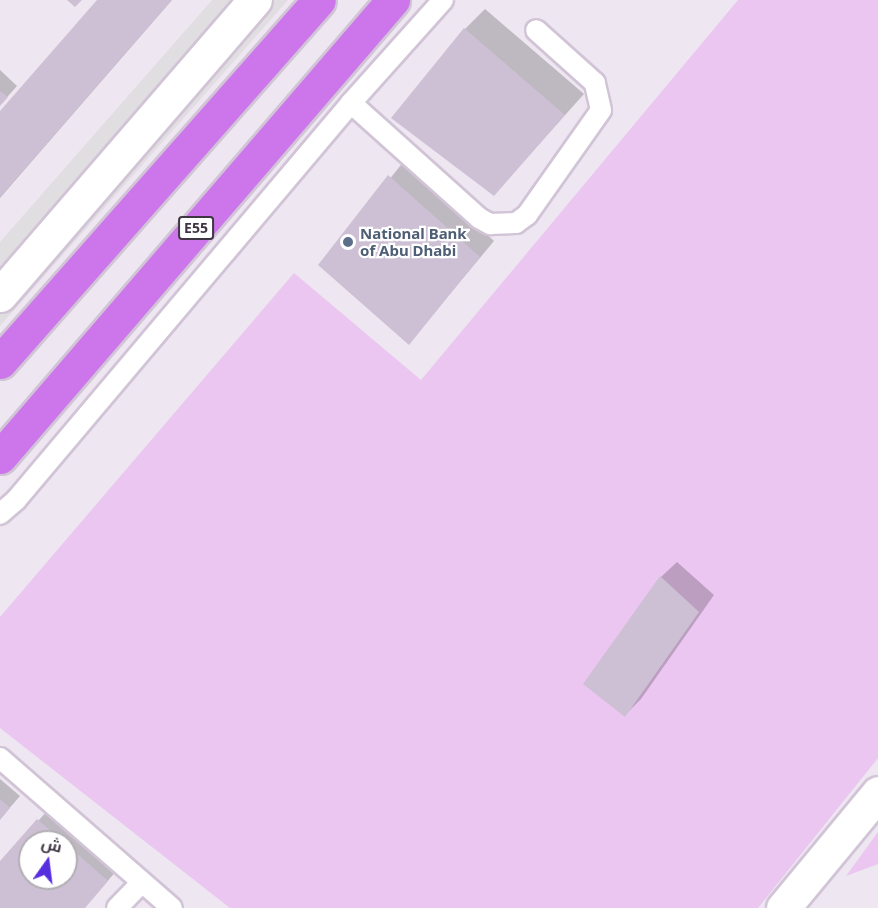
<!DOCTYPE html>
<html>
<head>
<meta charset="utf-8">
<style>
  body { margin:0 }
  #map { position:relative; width:878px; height:908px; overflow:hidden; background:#eee6f1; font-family:"Noto Sans",Cairo,sans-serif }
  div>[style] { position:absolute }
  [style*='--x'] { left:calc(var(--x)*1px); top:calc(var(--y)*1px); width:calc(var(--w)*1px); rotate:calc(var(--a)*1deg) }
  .sand>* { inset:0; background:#ebc6f1 }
  .parking>* { inset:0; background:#e1dee2 }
  .shadow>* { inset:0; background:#0003 }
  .building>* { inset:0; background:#cdc0d4 }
  .roads { filter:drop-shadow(2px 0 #d1c4d6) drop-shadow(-2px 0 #d1c4d6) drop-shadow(0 2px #d1c4d6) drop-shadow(0 -2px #d1c4d6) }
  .lane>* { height:20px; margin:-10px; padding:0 10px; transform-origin:10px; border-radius:10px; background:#fff }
  .street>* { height:33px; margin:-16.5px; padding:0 16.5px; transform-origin:16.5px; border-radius:16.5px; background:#fff }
  .highway>* { height:33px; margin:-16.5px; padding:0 16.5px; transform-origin:16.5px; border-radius:16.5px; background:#cd76ec }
  .dots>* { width:16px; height:16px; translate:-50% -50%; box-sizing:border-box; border:3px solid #fff; border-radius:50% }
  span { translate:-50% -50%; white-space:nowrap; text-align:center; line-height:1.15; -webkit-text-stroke:4.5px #fff; paint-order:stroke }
  .shield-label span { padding:2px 4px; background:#fff; border:2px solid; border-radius:4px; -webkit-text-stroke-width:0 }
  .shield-label { font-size:14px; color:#3f3643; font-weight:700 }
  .service-label { font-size:15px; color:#4e5e75; font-weight:700 }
  .left { translate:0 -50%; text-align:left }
  .north { position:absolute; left:18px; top:830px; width:60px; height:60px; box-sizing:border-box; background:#fff; border:2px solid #b2afb4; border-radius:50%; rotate:14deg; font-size:16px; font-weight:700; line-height:24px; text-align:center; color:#3f3643 }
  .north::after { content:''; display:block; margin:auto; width:21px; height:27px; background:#562edf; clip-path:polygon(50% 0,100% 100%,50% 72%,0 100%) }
</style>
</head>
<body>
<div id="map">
  <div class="sand">
    <div style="clip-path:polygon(738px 0,878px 0,878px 758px,758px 908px,230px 908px,0 728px,0 617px,294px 273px,421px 380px)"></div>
    <div style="clip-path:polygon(878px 832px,878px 864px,846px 876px)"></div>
  </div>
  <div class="parking">
    <div style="clip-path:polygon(212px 0,288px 0,0 326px,0 242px)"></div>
  </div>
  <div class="shadow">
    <div style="clip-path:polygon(99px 0,172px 0,0 198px,0 114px)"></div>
    <div style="clip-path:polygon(485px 9px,584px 94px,494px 194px,465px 29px)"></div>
    <div style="clip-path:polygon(0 70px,17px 86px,0 105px)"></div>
    <div style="clip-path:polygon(405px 160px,494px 241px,409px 343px,320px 265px)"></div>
    <div style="clip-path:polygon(677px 562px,714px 595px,641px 699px,625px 715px,661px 577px)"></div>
    <div style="clip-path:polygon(0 779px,20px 796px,0 819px)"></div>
    <div style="clip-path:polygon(evenodd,49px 809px,118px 869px,84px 908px,0 908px,0 863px,49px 809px,30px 842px,66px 842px,66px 878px,30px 878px,30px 842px)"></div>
  </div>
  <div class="building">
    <div style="clip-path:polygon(67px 0,82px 0,75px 7px)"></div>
    <div style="clip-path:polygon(97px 0,172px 0,0 197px,0 111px)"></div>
    <div style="clip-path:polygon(464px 28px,565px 115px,494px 196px,391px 118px)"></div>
    <div style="clip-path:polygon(0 91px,8px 97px,0 106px)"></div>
    <div style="clip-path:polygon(388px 175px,480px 257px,409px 345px,318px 265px)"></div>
    <div style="clip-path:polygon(660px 576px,699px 612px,625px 717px,583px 684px)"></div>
    <div style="clip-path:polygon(0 799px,10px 808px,0 820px)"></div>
    <div style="clip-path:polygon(37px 819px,64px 842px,30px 842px,30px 878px,66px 878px,66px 844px,108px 881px,85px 908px,0 908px,0 861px)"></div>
  </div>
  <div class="roads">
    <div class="lane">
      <div style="--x:351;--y:103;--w:172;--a:41.9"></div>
      <div style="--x:479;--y:218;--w:13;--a:29"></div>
      <div style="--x:490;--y:224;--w:26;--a:-2"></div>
      <div style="--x:516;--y:223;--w:14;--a:-36"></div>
      <div style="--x:527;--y:215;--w:128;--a:-54.8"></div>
      <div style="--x:601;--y:110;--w:28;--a:-103"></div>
      <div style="--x:595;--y:83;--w:79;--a:-138.1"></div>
      <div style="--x:0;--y:514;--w:21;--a:-41"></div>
      <div style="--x:16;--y:500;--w:519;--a:-49.84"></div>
      <div style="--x:351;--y:103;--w:138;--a:-48.2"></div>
      <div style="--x:0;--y:758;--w:228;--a:41.1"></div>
      <div style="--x:117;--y:908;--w:36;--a:-46"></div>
    </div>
    <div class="street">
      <div style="--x:0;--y:295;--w:390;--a:-49.2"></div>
      <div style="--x:783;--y:908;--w:149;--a:-50.4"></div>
    </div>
    <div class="highway">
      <div style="--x:0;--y:362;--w:482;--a:-48.6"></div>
      <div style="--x:0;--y:457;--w:603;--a:-49.31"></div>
    </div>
  </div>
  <div class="dots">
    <div style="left:348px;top:242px;background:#5c6f8a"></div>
  </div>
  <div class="shield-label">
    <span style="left:196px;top:228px">E55</span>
  </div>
  <div class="service-label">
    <span class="left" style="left:360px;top:242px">National Bank<br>of Abu Dhabi</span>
  </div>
  <div class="north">ش</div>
</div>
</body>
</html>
